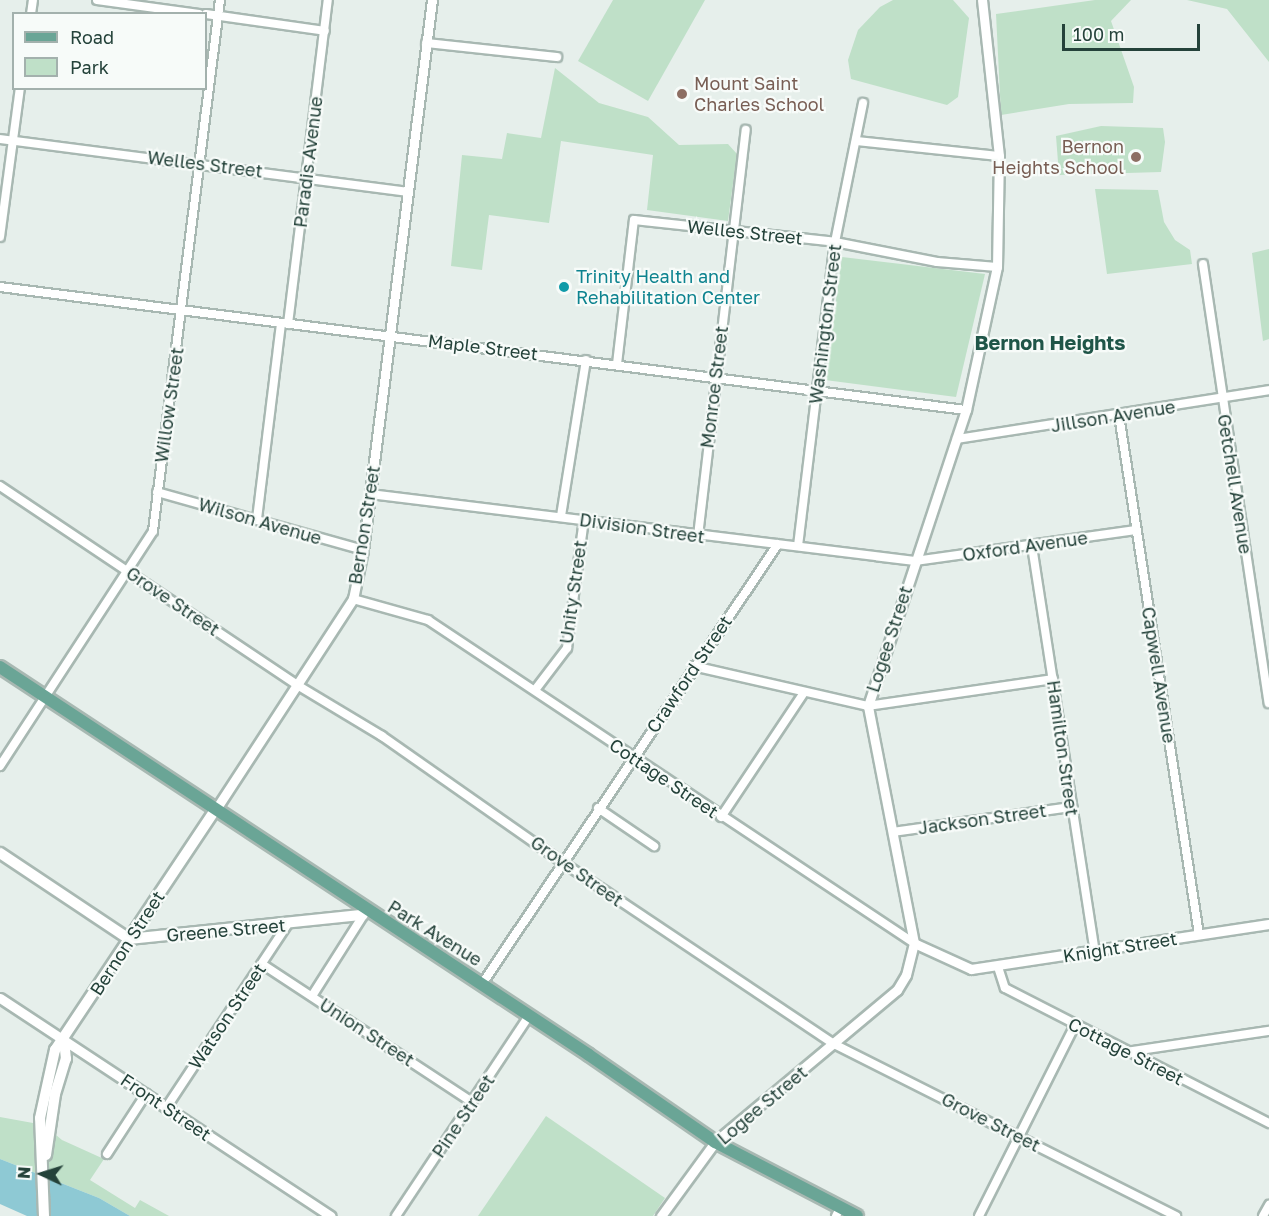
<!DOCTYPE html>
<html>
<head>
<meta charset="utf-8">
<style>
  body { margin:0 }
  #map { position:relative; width:1269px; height:1216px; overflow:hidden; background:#e6efeb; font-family:"Golos Text",sans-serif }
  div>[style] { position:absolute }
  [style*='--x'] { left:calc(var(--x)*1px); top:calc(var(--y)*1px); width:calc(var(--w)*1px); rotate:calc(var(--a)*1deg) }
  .green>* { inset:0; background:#bfe0c8 }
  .water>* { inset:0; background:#8ec9d4 }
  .roads { filter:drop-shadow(2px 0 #a8b8b2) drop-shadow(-2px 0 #a8b8b2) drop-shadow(0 2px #a8b8b2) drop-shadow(0 -2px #a8b8b2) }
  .minor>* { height:8px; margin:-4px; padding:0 4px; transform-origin:4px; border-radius:4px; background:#fff }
  .tertiary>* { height:9px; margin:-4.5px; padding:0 4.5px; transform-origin:4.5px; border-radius:4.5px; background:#fff }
  .secondary>* { height:10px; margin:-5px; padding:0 5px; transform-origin:5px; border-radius:5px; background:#fff }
  .primary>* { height:12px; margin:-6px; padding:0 6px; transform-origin:6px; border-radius:6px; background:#6aa596 }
  .dots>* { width:16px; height:16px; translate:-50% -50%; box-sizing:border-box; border:3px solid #f7fbf9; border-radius:50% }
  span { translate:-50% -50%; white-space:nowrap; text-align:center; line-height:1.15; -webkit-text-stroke:4.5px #f7fbf9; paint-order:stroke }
  .education-label { font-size:18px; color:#785e54 }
  .left { translate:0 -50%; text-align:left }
  .right { translate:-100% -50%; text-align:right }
  .street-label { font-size:18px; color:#24423a }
  .culture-label { font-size:18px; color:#0d838f }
  .neighbourhood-label { font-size:20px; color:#1f5548; font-weight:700 }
  .legend { position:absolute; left:12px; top:12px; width:195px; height:78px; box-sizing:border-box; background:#f7fbf9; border:2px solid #a3b1ad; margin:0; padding:8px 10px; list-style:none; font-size:18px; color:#24423a }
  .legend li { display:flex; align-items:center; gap:12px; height:30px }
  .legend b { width:30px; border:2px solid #a3b1ad }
  .north { position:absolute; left:12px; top:1144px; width:60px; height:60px; -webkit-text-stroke:4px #f7fbf9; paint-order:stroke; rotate:274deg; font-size:16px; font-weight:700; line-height:24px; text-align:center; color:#24423a }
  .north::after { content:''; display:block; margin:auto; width:21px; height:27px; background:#24423a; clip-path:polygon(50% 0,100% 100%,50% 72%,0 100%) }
  .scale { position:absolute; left:1062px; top:24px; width:138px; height:27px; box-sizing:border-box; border:3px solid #24423a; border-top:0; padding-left:8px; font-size:18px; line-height:21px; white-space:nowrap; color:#24423a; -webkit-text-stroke:4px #f7fbf9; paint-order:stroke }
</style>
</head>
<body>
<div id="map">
  <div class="green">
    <div style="clip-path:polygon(613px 0,705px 0,648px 101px,578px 61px)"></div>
    <div style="clip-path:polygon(893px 0,953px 0,969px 18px,958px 97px,947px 105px,851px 79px,848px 60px,858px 30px,880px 7px)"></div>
    <div style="clip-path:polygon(1095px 0,1131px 0,1111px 21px,1134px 87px,1133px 103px,1069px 104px,1001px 115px,996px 14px)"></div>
    <div style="clip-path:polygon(1187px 0,1269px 0,1269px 62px,1227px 9px)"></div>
    <div style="clip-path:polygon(555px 68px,599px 103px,648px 117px,679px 145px,728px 144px,737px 154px,728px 221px,647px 210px,653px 155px,561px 141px,549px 223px,489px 215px,482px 270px,451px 266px,462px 155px,502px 159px,507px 133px,541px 138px)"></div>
    <div style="clip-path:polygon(1101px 126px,1163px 128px,1165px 142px,1161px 172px,1059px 175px,1056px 136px)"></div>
    <div style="clip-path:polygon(1095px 189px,1158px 190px,1164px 222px,1175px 240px,1190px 250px,1192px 264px,1107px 274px)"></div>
    <div style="clip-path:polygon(1269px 249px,1269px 339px,1263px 341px,1252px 253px)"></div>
    <div style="clip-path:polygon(842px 257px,985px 274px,956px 397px,825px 380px)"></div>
    <div style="clip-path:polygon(546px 1116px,665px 1198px,653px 1216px,478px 1216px)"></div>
    <div style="clip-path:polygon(0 1117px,44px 1125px,62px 1140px,104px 1159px,90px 1180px,135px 1208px,140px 1200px,169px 1216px,130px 1216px,99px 1198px,0 1159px)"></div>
  </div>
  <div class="water">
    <div style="clip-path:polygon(0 1159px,99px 1198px,130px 1216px,27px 1216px,0 1204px)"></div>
  </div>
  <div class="roads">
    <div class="minor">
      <div style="--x:97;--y:0;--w:103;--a:7.8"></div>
      <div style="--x:31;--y:14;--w:14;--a:-82"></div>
      <div style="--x:206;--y:14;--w:120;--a:8.1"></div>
      <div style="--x:426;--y:43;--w:132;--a:6.1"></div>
      <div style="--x:0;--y:139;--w:412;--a:7.4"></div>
      <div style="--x:856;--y:141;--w:144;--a:6"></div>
      <div style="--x:0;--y:237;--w:150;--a:-82.4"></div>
      <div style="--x:1203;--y:264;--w:444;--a:81.5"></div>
      <div style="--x:0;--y:287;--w:974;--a:7.26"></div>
      <div style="--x:288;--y:324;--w:326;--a:-83"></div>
      <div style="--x:617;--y:364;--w:145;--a:-83.3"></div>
      <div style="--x:634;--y:220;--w:202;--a:6.2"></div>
      <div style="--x:835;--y:242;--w:104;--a:11.1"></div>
      <div style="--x:937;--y:262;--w:60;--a:4.8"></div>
      <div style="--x:1119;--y:415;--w:526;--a:81.25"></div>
      <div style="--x:957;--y:439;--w:316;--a:-8.9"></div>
      <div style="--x:0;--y:486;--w:358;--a:33.8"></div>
      <div style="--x:297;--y:685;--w:99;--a:31"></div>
      <div style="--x:382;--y:736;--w:220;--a:35"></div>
      <div style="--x:562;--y:862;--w:327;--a:33.8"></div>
      <div style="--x:834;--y:1044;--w:383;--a:26.7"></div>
      <div style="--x:157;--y:492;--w:214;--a:15.7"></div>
      <div style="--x:370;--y:494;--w:549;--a:7.01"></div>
      <div style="--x:915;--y:561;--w:223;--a:-8"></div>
      <div style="--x:561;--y:516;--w:158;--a:-80.9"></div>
      <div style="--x:257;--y:519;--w:196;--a:-83"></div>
      <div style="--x:698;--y:536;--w:409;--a:-83.3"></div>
      <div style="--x:798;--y:546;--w:306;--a:-83.1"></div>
      <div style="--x:835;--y:242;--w:142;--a:-78.6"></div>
      <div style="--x:1032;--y:546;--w:410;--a:81.2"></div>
      <div style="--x:353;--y:599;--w:78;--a:15.6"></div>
      <div style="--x:428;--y:620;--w:584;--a:33.61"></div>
      <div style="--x:693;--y:666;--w:180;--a:12.9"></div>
      <div style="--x:868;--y:706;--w:187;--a:-8.3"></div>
      <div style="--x:535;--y:690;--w:53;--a:-52.7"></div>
      <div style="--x:567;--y:648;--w:130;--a:-82.5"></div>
      <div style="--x:0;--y:766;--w:280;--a:-56.9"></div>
      <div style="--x:153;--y:531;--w:535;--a:-82.81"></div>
      <div style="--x:598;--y:808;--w:68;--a:34.2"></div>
      <div style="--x:721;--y:817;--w:148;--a:-56.3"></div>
      <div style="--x:893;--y:832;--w:181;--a:-8"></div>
      <div style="--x:262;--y:964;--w:251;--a:33.3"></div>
      <div style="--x:998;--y:967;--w:22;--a:72"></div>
      <div style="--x:1005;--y:988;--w:297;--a:27.1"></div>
      <div style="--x:482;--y:984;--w:530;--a:-56.07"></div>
      <div style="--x:312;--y:996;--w:97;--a:-57.6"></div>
      <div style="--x:1126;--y:1052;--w:145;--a:-8.4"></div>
      <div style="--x:166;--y:1108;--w:219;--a:-56.5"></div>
      <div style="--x:107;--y:1154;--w:72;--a:-57"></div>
      <div style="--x:396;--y:1216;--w:240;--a:-56.4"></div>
      <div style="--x:836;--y:1216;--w:9;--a:-63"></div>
      <div style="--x:979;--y:1216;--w:214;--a:-63.3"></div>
      <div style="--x:1263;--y:1216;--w:13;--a:-61"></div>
    </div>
    <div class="tertiary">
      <div style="--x:216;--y:809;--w:251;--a:-56.9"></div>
      <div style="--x:353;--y:599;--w:50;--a:-78.5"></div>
      <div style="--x:363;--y:550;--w:554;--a:-82.85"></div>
      <div style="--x:914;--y:943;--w:63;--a:24.5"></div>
      <div style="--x:971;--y:969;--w:301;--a:-8.6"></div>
      <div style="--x:0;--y:998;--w:396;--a:33.4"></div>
      <div style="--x:661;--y:1216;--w:92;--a:-53.9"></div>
      <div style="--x:715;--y:1142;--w:237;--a:-39.9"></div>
      <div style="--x:897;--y:990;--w:17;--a:-59"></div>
      <div style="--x:906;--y:975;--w:33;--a:-76"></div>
      <div style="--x:914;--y:943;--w:241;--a:-101"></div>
      <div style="--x:868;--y:706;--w:312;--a:-71.7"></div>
      <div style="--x:966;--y:410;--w:146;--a:-77.8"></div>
      <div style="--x:997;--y:267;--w:111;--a:-89"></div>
      <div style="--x:999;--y:156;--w:157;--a:-96.2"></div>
    </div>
    <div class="secondary">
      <div style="--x:0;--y:853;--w:155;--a:33.7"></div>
      <div style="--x:129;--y:939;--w:235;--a:-5.9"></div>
      <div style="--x:46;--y:1155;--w:62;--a:-81.6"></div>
      <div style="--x:55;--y:1094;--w:37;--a:-73"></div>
      <div style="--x:66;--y:1059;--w:19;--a:-96"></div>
      <div style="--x:44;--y:1216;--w:98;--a:-92.3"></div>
      <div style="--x:40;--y:1118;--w:70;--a:-77.6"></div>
      <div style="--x:55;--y:1050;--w:290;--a:-56.3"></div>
    </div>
    <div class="primary">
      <div style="--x:0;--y:667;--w:705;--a:33.37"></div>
      <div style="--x:589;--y:1055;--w:153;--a:34.6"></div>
      <div style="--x:715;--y:1142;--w:160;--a:27.5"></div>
    </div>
  </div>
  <div class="dots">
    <div style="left:682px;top:94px;background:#8d6e63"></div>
    <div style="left:1136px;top:157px;background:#8d6e63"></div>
    <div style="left:564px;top:287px;background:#0f9aa8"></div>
  </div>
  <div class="education-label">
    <span class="left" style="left:694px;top:94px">Mount Saint<br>Charles School</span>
    <span class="right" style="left:1124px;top:157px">Bernon<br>Heights School</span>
  </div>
  <div class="street-label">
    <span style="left:308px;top:162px;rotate:-83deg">Paradis Avenue</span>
    <span style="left:205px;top:164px;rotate:7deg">Welles Street</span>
    <span style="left:745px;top:232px;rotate:6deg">Welles Street</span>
    <span style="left:825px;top:324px;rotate:-83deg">Washington Street</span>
    <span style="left:483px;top:347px;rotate:7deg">Maple Street</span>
    <span style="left:714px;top:387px;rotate:-83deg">Monroe Street</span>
    <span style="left:169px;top:405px;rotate:-82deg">Willow Street</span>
    <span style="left:1113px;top:416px;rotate:-9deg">Jillson Avenue</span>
    <span style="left:1235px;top:484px;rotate:81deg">Getchell Avenue</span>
    <span style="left:260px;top:521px;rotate:16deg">Wilson Avenue</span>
    <span style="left:364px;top:525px;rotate:-81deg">Bernon Street</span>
    <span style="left:642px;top:528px;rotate:8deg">Division Street</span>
    <span style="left:1025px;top:546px;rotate:-8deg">Oxford Avenue</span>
    <span style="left:573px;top:592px;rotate:-82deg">Unity Street</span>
    <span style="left:173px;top:601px;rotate:34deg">Grove Street</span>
    <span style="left:889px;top:639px;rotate:-72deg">Logee Street</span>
    <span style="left:689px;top:674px;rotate:-56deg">Crawford Street</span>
    <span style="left:1159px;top:675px;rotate:81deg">Capwell Avenue</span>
    <span style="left:1063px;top:748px;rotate:82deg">Hamilton Street</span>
    <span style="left:664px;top:778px;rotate:34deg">Cottage Street</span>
    <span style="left:982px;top:819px;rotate:-8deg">Jackson Street</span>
    <span style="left:577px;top:871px;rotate:35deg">Grove Street</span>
    <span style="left:226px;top:930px;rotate:-5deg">Greene Street</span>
    <span style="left:435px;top:933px;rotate:32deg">Park Avenue</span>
    <span style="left:127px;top:943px;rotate:-57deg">Bernon Street</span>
    <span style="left:1120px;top:947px;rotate:-9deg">Knight Street</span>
    <span style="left:227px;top:1016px;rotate:-56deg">Watson Street</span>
    <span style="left:367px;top:1032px;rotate:33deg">Union Street</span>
    <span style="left:1126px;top:1051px;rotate:27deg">Cottage Street</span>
    <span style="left:762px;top:1105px;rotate:-40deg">Logee Street</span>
    <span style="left:166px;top:1107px;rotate:34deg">Front Street</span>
    <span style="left:463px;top:1116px;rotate:-56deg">Pine Street</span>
    <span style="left:991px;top:1122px;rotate:27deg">Grove Street</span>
  </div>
  <div class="culture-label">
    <span class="left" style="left:576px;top:287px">Trinity Health and<br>Rehabilitation Center</span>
  </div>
  <div class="neighbourhood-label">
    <span style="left:1050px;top:342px">Bernon Heights</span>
  </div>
  <ul class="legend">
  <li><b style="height:8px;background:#6aa596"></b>Road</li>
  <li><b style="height:16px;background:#bfe0c8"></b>Park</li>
  </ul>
  <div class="north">N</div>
  <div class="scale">100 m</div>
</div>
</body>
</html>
